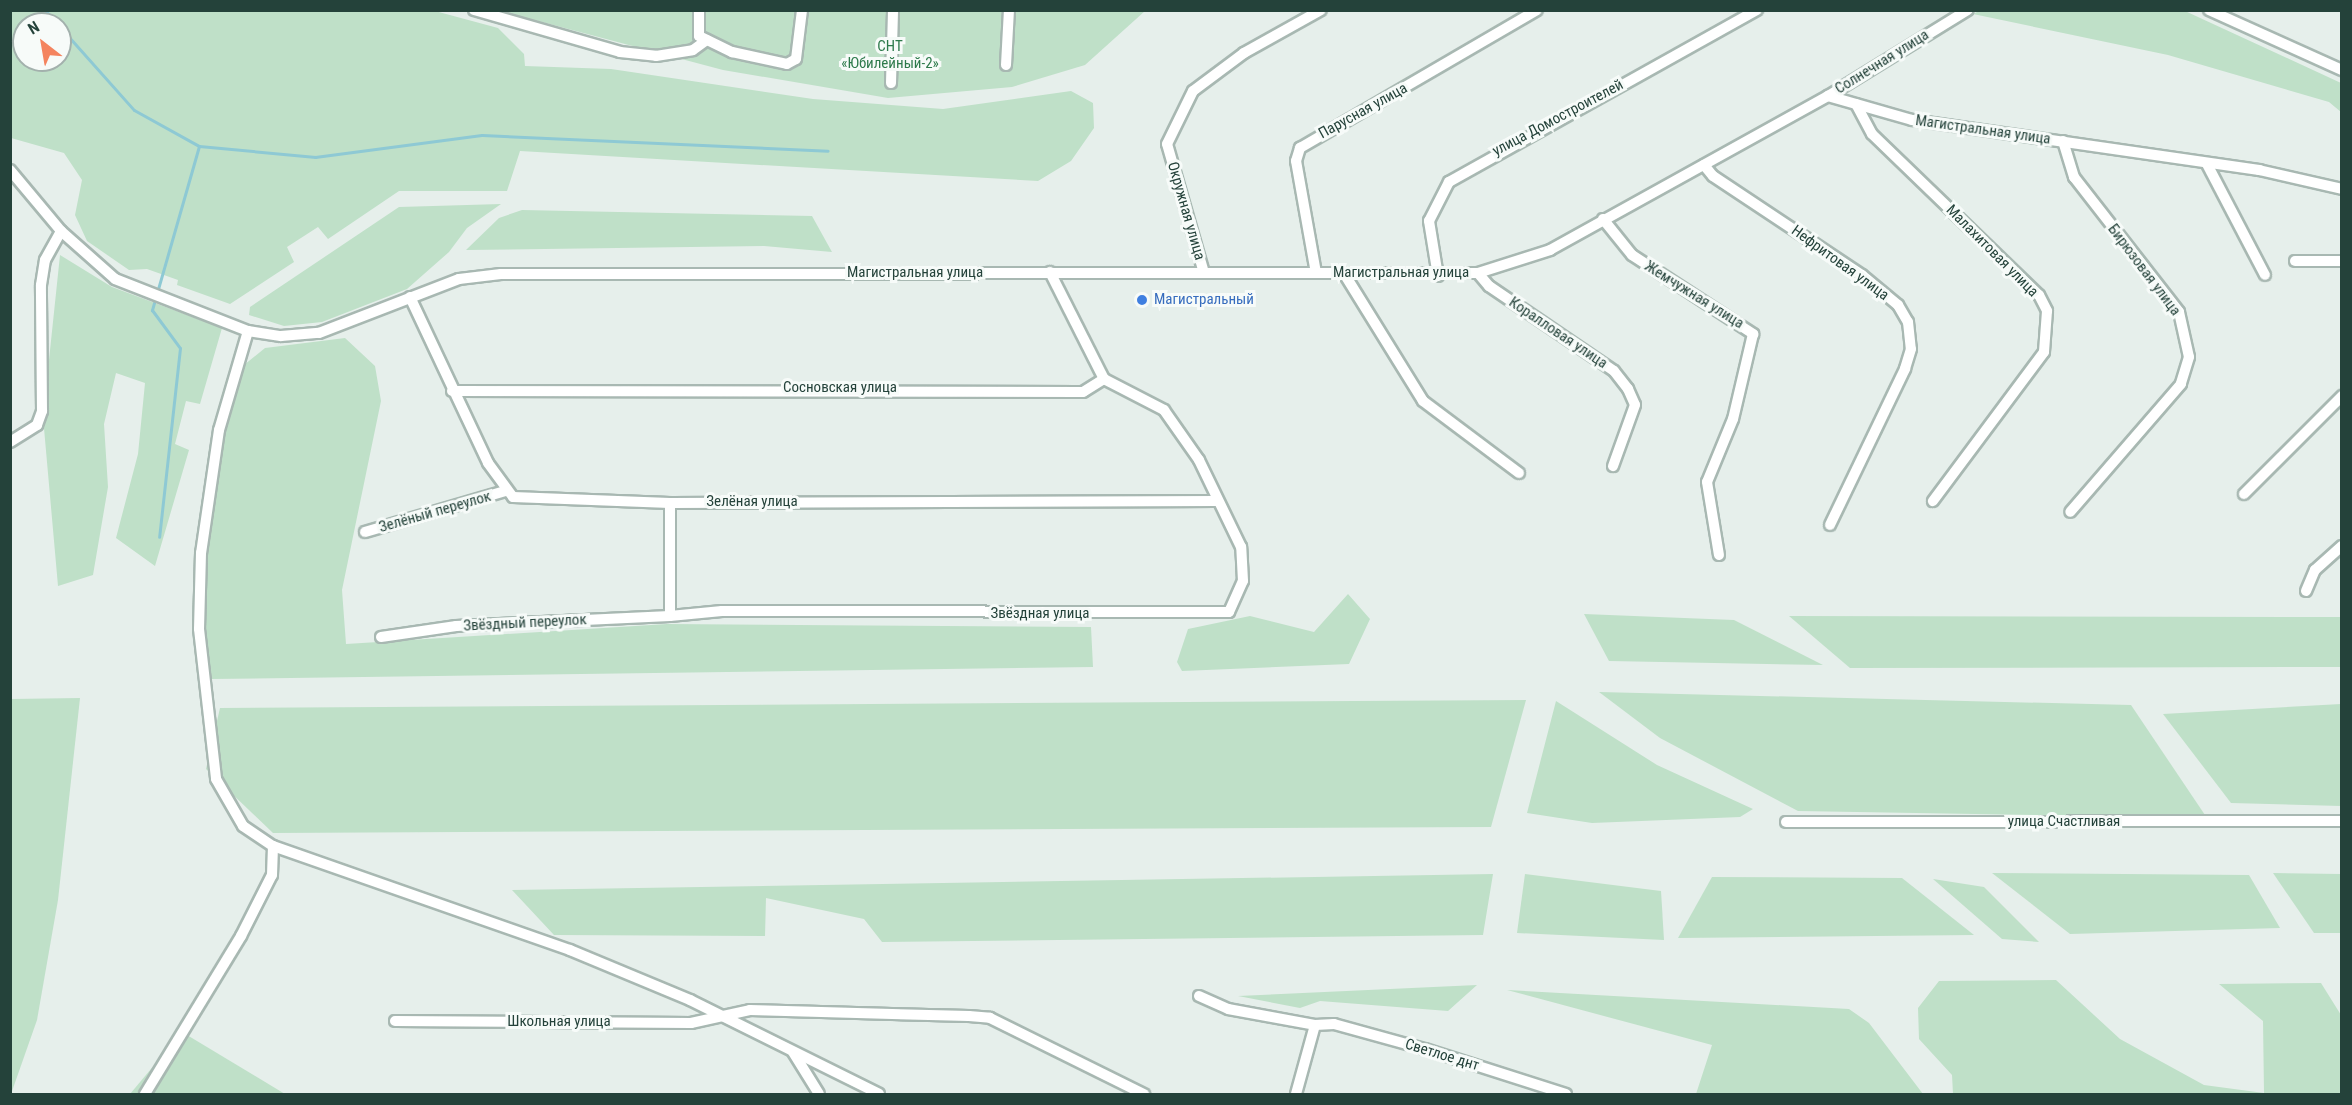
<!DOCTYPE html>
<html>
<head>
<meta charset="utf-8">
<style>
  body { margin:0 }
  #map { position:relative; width:2352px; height:1105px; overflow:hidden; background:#e6efeb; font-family:"Roboto Condensed",sans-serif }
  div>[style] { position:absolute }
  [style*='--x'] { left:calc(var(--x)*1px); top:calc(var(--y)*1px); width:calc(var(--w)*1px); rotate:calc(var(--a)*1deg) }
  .green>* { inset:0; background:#bfe0c8 }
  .stream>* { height:3px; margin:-1.5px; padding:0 1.5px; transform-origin:1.5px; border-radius:1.5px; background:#8ec9d4 }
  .roads { filter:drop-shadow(2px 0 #a8b8b2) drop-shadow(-2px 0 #a8b8b2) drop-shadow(0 2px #a8b8b2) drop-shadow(0 -2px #a8b8b2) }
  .minor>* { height:10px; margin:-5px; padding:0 5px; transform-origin:5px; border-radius:5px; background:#fff }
  .dots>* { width:16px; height:16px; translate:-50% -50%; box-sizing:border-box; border:3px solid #f7fbf9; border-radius:50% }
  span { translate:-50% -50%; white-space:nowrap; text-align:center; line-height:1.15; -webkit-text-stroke:6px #f7fbf9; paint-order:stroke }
  .park-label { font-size:15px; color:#2d7a4b }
  .street-label { font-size:15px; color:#24423a }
  .shop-label { font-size:15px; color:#366cbe }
  .left { translate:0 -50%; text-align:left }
  .frame { position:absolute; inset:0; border:12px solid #24423a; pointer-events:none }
  .north { position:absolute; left:12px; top:12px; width:60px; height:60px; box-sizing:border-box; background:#f7fbf9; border:2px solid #a3b1ad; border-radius:50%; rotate:329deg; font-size:16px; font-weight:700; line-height:24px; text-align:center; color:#24423a }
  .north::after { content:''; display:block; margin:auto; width:21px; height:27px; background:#f4845f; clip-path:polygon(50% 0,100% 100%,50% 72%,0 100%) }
</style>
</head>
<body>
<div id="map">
  <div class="green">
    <div style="clip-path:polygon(1981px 10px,2185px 11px,2341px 83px,2341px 112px,2329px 102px,2168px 55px,1973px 14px)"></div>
    <div style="clip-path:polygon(evenodd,10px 11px,435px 11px,498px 28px,524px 54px,525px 66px,611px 69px,813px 99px,943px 109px,1071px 91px,1093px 103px,1094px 128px,1071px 161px,1038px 181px,520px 151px,507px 191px,399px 191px,328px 239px,318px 227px,287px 247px,294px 262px,230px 304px,177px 285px,178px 280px,147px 269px,129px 270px,87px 241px,75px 215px,82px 180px,64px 153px,11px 138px,10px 11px,24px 24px,60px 24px,60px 60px,24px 60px,24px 24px)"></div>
    <div style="clip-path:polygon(500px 11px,1145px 11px,1085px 65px,1012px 87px,888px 98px,723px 70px)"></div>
    <div style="clip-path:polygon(501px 204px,467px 228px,449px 252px,407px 289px,322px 322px,284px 326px,249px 315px,250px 307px,399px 207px)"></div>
    <div style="clip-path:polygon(522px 210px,812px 216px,832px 252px,764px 246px,466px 250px,499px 218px)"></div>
    <div style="clip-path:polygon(60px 255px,112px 287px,222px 328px,200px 404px,186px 401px,175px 444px,189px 450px,155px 566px,116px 538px,138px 454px,145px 383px,116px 373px,104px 424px,108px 487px,93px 575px,58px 586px,43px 417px)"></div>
    <div style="clip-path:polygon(345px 338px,375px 366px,381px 401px,342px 590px,346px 644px,667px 624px,1091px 627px,1093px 667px,211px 679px,201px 662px,209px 538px,226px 425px,244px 365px,265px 348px)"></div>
    <div style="clip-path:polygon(1348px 594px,1370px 619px,1349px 664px,1182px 671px,1177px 662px,1188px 629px,1250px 616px,1314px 632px)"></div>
    <div style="clip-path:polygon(1584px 614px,1734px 620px,1823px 665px,1609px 661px)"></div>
    <div style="clip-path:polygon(1789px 616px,2341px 617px,2341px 667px,1850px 668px)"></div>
    <div style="clip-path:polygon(1599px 692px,2131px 705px,2207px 818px,1798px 811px,1660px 738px)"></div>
    <div style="clip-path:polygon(80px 698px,58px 900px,37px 1020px,11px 1094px,11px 699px)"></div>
    <div style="clip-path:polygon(1526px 700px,1491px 827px,273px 833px,206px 769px,220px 708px)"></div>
    <div style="clip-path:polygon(1556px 701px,1657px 765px,1753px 809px,1740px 817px,1592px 823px,1527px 813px)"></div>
    <div style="clip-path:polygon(2341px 704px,2341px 806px,2231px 803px,2163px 714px)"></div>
    <div style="clip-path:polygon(1992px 873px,2249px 875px,2280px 928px,2070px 934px)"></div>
    <div style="clip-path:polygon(2273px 873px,2341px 874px,2341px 933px,2314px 933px)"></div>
    <div style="clip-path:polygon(1493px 874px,1483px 935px,882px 942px,864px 919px,766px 898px,765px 936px,554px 935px,512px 890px)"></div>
    <div style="clip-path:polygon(1525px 874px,1661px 891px,1664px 940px,1517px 933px)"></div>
    <div style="clip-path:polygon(1712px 877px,1902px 878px,1974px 935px,1678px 938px)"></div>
    <div style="clip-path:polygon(1933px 879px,1984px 887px,2039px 942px,2002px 939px)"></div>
    <div style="clip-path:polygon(2056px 980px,2120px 1039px,2204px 1085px,2264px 1093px,2263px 1021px,2219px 984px,2321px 983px,2341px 1015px,2341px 1094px,1953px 1094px,1952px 1075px,1919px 1039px,1918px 1008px,1939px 981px)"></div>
    <div style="clip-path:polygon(1477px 985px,1448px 1011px,1320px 1001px,1300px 1008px,1238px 996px)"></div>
    <div style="clip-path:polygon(1507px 990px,1849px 1009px,1869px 1023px,1923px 1094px,1696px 1094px,1712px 1045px)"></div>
    <div style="clip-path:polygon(182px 1032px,285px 1094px,130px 1094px)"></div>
  </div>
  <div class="stream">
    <div style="--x:45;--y:10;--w:18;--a:49"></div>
    <div style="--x:60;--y:27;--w:111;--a:48.3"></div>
    <div style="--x:134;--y:110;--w:74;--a:29"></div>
    <div style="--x:199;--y:146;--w:171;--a:106"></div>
    <div style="--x:152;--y:310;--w:47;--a:53.6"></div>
    <div style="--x:180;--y:348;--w:190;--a:96.3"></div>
    <div style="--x:199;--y:146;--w:117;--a:5.4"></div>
    <div style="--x:315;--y:157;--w:168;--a:-7.5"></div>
    <div style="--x:482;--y:135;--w:346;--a:2.6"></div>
  </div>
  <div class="roads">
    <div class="minor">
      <div style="--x:474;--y:10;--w:152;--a:16"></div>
      <div style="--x:620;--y:52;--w:36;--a:6"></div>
      <div style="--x:656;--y:56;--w:37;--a:-9"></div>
      <div style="--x:693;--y:50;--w:17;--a:-36"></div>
      <div style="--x:699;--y:10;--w:26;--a:90"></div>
      <div style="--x:699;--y:36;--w:37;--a:26"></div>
      <div style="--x:732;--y:52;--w:56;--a:12.3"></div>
      <div style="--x:787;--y:64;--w:10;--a:-29"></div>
      <div style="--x:796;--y:59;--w:49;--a:-83"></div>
      <div style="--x:2209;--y:10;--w:146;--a:24.3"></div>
      <div style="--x:1006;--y:65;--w:55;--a:-86.9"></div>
      <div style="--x:891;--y:83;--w:73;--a:-88.4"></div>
      <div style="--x:1828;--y:96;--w:164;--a:-31.6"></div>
      <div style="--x:1856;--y:104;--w:34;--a:62"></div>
      <div style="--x:1872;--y:134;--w:232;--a:44"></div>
      <div style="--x:2039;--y:295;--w:18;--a:63"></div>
      <div style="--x:2047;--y:311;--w:41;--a:94.2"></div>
      <div style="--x:2044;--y:352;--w:186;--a:126.7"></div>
      <div style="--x:2063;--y:141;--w:38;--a:73"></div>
      <div style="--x:2074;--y:177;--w:171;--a:52.1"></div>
      <div style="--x:2179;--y:312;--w:46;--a:77.5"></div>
      <div style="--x:2189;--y:357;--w:28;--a:107"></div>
      <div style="--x:2181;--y:384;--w:169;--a:130.9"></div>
      <div style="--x:2207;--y:164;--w:125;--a:62.4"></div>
      <div style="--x:1704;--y:165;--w:14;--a:51"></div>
      <div style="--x:1713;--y:176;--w:179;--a:33.6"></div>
      <div style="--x:1862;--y:275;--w:47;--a:39.8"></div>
      <div style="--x:1898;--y:305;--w:20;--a:60"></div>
      <div style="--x:1908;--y:322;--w:27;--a:84"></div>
      <div style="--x:1911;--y:349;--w:21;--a:107"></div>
      <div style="--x:1905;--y:369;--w:173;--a:115.7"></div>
      <div style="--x:10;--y:170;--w:80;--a:50.1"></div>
      <div style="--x:61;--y:231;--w:72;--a:41.6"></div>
      <div style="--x:115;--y:279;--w:143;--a:21.4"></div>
      <div style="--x:248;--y:331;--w:33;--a:9"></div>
      <div style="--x:281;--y:336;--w:38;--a:-5"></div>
      <div style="--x:319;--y:333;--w:150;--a:-21.1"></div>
      <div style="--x:459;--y:279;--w:42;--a:-6.8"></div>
      <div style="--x:501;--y:274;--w:977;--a:-0.06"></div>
      <div style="--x:1478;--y:273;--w:76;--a:-17.7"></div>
      <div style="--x:1550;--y:250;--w:318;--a:-29"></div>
      <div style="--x:1828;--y:96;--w:87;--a:15.9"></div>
      <div style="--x:1912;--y:120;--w:351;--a:8.2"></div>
      <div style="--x:2259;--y:170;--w:85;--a:12.9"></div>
      <div style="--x:1603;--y:219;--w:46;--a:51.1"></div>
      <div style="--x:1632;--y:255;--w:145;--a:33.1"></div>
      <div style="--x:1753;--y:334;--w:87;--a:103.2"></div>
      <div style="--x:1733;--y:419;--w:68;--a:112.4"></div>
      <div style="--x:1707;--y:482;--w:74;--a:80.7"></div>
      <div style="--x:2295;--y:261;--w:47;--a:0"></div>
      <div style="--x:1204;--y:273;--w:134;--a:-106"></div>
      <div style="--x:1167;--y:144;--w:59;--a:-63.9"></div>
      <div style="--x:1193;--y:91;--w:64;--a:-36.7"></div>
      <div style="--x:1244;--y:53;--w:88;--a:-29.2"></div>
      <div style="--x:1316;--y:273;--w:114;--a:-100.1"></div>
      <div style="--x:1296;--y:161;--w:14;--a:-73"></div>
      <div style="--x:1300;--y:148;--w:274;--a:-30.2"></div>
      <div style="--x:1478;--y:273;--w:17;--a:50"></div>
      <div style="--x:1489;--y:286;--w:151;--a:34.2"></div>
      <div style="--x:1614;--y:371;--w:23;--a:52"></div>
      <div style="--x:1628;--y:389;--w:17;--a:66"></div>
      <div style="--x:1635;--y:405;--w:65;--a:109.8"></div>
      <div style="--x:1345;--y:275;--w:148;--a:58.2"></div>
      <div style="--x:1423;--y:401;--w:120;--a:36.9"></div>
      <div style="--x:1438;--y:276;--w:56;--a:-99.3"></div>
      <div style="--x:1429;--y:221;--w:44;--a:-62.9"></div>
      <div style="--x:1449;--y:182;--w:353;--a:-29.2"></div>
      <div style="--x:410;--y:297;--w:183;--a:64.8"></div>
      <div style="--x:488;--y:463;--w:42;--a:53.7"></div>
      <div style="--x:513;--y:497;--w:157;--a:2.2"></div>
      <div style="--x:670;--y:503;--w:547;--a:-0.21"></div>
      <div style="--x:248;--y:331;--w:103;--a:106.3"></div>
      <div style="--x:219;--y:430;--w:124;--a:98.3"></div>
      <div style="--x:201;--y:553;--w:76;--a:91.5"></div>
      <div style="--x:199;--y:629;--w:151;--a:83.5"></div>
      <div style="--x:216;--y:779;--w:54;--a:60.1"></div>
      <div style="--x:243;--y:826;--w:36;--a:34"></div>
      <div style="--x:273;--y:846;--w:315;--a:19.3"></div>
      <div style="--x:570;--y:950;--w:130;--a:22.6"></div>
      <div style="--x:690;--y:1000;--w:211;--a:26.4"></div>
      <div style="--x:452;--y:391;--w:631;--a:0.09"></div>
      <div style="--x:1083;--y:392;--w:25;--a:-32"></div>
      <div style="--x:1104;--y:379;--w:120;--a:-116.8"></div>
      <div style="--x:10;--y:442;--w:32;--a:-32"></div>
      <div style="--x:37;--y:425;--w:15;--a:-70"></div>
      <div style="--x:42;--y:411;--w:126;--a:-90.5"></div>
      <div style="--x:41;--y:285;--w:25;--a:-81"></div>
      <div style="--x:45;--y:260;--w:33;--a:-61"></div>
      <div style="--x:2244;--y:494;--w:139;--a:-45"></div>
      <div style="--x:670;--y:503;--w:113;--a:90"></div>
      <div style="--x:670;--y:616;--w:52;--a:-5.5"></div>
      <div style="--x:722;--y:611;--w:507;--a:0.11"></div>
      <div style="--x:1229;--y:612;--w:34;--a:-66"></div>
      <div style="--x:1243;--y:581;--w:34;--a:-93"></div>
      <div style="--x:1241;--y:547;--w:97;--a:-115.8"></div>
      <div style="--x:1199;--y:460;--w:61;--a:-125"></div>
      <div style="--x:1164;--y:410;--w:68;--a:-152.7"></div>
      <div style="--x:365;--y:532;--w:146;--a:-16.3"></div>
      <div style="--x:2306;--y:591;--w:23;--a:-67"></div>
      <div style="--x:2315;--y:570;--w:36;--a:-42"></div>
      <div style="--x:381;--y:637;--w:76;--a:-8.3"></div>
      <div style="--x:456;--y:626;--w:214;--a:-2.7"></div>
      <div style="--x:1786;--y:822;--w:556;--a:-0.1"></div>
      <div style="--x:1199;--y:996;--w:32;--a:24"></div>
      <div style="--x:1228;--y:1009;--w:88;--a:10.4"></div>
      <div style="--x:1315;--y:1025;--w:72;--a:105.4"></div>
      <div style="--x:395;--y:1021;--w:296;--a:0.4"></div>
      <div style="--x:691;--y:1023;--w:60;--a:-12.4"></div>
      <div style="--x:750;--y:1010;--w:219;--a:1.6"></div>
      <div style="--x:969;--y:1016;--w:21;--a:5"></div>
      <div style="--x:990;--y:1018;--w:172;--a:26.3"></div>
      <div style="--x:1315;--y:1025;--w:19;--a:-3"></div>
      <div style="--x:1334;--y:1024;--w:94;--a:15.4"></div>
      <div style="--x:1425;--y:1049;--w:148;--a:17.7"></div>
      <div style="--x:793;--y:1052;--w:49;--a:58.2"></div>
      <div style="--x:145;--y:1094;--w:185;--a:-58.7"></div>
      <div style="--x:241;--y:936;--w:68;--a:-63.1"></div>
      <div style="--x:272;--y:875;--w:29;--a:-88"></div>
    </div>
  </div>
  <div class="dots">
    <div style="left:1142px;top:300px;background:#3f7fe0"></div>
  </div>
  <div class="park-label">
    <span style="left:890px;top:55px">СНТ<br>«Юбилейный-2»</span>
  </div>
  <div class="street-label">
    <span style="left:1882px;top:62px;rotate:-32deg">Солнечная улица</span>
    <span style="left:1363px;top:111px;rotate:-29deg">Парусная улица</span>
    <span style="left:1558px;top:118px;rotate:-28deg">улица Домостроителей</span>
    <span style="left:1983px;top:130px;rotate:8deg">Магистральная улица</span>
    <span style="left:1186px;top:211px;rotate:74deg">Окружная улица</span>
    <span style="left:1992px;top:251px;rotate:45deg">Малахитовая улица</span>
    <span style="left:1840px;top:263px;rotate:36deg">Нефритовая улица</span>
    <span style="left:2144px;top:270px;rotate:53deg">Бирюзовая улица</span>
    <span style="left:915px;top:273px">Магистральная улица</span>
    <span style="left:1401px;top:273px">Магистральная улица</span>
    <span style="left:1694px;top:295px;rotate:32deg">Жемчужная улица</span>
    <span style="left:1558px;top:333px;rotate:34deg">Коралловая улица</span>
    <span style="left:840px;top:388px">Сосновская улица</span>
    <span style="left:752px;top:502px">Зелёная улица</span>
    <span style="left:435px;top:512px;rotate:-16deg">Зелёный переулок</span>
    <span style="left:1040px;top:614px">Звёздная улица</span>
    <span style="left:525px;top:623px;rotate:-3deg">Звёздный переулок</span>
    <span style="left:2064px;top:822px">улица Счастливая</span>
    <span style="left:559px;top:1022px">Школьная улица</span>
    <span style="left:1442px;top:1055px;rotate:17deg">Светлое днт</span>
  </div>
  <div class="shop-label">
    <span class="left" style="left:1154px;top:300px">Магистральный</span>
  </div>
  <div class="frame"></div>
  <div class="north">N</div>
</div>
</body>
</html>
